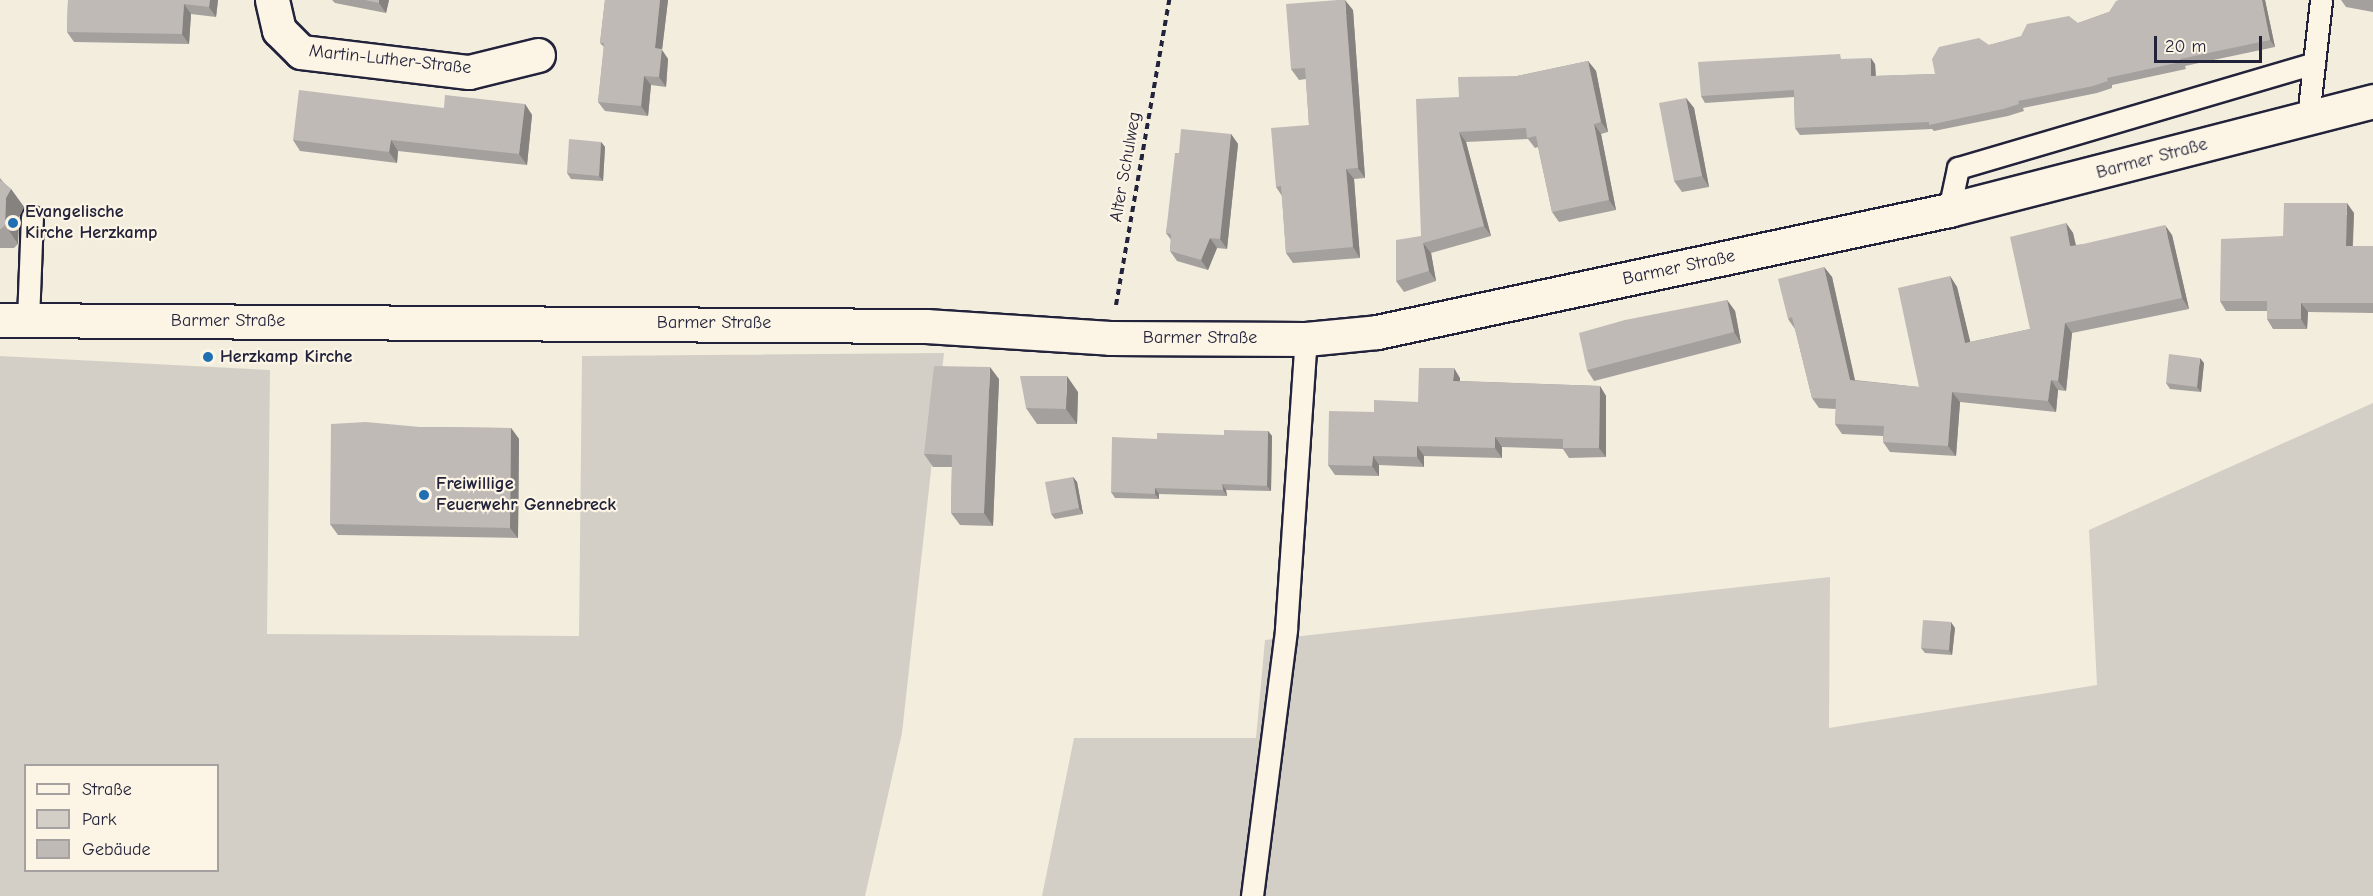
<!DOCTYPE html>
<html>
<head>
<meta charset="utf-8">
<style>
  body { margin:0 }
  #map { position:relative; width:2373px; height:896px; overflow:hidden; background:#f3edde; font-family:"Comic Neue",sans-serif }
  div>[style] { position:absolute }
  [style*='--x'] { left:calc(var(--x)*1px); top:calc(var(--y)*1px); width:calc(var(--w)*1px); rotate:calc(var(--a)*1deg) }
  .green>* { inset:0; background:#d4cfc6 }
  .path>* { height:4px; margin-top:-2px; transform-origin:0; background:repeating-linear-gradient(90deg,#22223b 0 6px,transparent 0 10.5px) }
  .roads { filter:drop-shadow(2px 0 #22223b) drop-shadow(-2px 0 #22223b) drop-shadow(0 2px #22223b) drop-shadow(0 -2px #22223b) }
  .lane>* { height:21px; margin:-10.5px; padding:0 10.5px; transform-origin:10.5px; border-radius:10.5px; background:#fcf5e5 }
  .street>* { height:33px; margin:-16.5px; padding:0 16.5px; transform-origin:16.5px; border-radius:16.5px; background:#fcf5e5 }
  .secondary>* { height:33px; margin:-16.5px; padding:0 16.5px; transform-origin:16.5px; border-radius:16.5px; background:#fcf5e5 }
  .wall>* { inset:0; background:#a4a09d }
  .shaded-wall>* { inset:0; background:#86827f }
  .building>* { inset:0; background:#bfbab6 }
  .dots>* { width:16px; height:16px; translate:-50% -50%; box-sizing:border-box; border:3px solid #fcf5e5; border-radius:50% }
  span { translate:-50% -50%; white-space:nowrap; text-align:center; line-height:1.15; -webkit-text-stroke:4.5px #fcf5e5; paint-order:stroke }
  .street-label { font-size:18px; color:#22223b }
  .poi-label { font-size:18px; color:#22223b; font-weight:700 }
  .left { translate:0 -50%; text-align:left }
  .legend { position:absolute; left:24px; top:764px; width:195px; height:108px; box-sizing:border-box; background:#fcf5e5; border:2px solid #a5a1a1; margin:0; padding:8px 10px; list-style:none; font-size:18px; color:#22223b }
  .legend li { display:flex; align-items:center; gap:12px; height:30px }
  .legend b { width:30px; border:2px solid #a5a1a1 }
  .scale { position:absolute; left:2154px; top:36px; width:108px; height:27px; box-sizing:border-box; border:3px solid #22223b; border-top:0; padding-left:8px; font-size:18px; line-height:21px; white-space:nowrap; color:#22223b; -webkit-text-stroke:4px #fcf5e5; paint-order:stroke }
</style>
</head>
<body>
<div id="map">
  <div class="green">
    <div style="clip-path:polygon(evenodd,944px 353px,902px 733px,865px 896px,0 896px,0 356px,270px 370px,267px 634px,579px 636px,582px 356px,944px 353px,26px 766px,218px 766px,218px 870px,26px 870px,26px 766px)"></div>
    <div style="clip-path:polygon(2373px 403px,2373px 896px,1042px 896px,1074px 738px,1256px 738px,1265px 640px,1830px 577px,1829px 728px,2097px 685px,2089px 530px)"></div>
  </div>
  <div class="path">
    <div style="--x:1116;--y:305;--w:310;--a:-80.1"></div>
  </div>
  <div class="roads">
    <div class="lane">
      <div style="--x:2308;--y:118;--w:119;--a:-83.7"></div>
      <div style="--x:1949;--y:210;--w:43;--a:-77.9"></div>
      <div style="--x:1958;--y:168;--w:371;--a:-16.4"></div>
      <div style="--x:28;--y:320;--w:103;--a:-87.8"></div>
      <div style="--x:1252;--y:896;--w:269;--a:-82.7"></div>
      <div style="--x:1286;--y:629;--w:291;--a:-86.1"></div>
    </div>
    <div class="street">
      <div style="--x:272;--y:0;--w:31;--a:77"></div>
      <div style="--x:279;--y:30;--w:31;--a:45"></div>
      <div style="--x:301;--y:52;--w:169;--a:6.8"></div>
      <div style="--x:469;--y:72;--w:71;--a:-13.8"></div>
    </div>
    <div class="secondary">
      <div style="--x:0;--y:320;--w:926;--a:0.37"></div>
      <div style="--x:926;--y:326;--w:184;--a:3.7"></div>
      <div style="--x:1110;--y:338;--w:196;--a:0.3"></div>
      <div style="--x:1306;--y:339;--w:71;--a:-5.6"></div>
      <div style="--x:1377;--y:332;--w:585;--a:-12.04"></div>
      <div style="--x:1949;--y:210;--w:438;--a:-14.4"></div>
    </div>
  </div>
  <div class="wall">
    <div style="clip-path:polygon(68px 0,218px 0,216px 17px,191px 14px,189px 44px,74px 42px,67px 32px)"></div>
    <div style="clip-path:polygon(332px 0,389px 0,386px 13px,335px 3px)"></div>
    <div style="clip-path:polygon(605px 0,668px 0,662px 50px,668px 59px,666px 87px,651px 85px,648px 116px,605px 111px,598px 102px,604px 47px,600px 43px)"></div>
    <div style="clip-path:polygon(2265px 0,2275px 47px,2185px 66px,2186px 69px,2112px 85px,2112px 88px,2097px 93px,2023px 108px,2024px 111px,2008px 116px,1934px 131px,1932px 129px,1800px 135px,1795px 128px,1794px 97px,1705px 103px,1701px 96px,1844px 59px,1875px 64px,1876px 76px,1935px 74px,1989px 45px,2078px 23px,2109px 12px)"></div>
    <div style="clip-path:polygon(2341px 0,2373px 0,2373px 12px,2346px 7px)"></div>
    <div style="clip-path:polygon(1353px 10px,1365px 178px,1354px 179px,1360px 258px,1293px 263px,1286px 253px,1282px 196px,1276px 187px,1309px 125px,1306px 79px,1299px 80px,1291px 69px)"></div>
    <div style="clip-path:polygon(1588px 61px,1596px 71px,1608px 132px,1601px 134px,1616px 210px,1559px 222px,1552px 212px,1538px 147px,1535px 148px,1528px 139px,1466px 142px,1491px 236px,1431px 253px,1436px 281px,1404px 292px,1396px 281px,1421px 236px,1459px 97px,1517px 76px)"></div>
    <div style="clip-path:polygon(1686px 98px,1694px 108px,1709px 187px,1682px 192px,1674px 181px)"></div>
    <div style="clip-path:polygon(525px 104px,532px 115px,527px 165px,398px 151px,397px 163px,300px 151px,293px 140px,444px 108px)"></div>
    <div style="clip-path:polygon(1231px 134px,1238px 144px,1227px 249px,1217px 248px,1208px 270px,1177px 261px,1170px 251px,1171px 240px,1166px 233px,1179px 153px)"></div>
    <div style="clip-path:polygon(601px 142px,605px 147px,603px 181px,571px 179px,567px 173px)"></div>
    <div style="clip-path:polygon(0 178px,4px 183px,11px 189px,24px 207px,19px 217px,18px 244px,14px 248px,0 248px)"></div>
    <div style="clip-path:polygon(2354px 213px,2353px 246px,2373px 246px,2373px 313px,2308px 312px,2307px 329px,2273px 329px,2267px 319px,2267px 311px,2226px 311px,2220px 301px,2283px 236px)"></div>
    <div style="clip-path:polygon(2066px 223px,2073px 233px,2076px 245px,2172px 235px,2189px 309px,2072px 333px,2066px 391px,2058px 390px,2056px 412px,1960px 402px,1956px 456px,1890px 452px,1883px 442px,1883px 436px,1842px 434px,1835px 424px,1836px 409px,1819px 408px,1812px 398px,1795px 329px,1788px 319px,1824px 267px,1832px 277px,1855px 380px,1919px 387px,1950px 276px,1957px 287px,1970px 342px,2030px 329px)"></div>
    <div style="clip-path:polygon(1727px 300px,1735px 311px,1741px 343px,1594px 381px,1587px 370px)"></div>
    <div style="clip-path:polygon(2204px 363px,2201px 392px,2170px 389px,2166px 383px)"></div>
    <div style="clip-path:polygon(1460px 378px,1460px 381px,1600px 386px,1606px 396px,1606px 457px,1569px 458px,1563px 449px,1502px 447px,1502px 458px,1424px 456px,1424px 467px,1379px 465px,1379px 476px,1335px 475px,1328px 465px,1374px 412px,1418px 402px)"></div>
    <div style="clip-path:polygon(999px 379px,993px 526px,960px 525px,951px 513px,952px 467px,933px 467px,924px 454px)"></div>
    <div style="clip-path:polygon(1078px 392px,1077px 424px,1037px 424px,1026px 408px)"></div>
    <div style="clip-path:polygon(420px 427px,511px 428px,519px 439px,518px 538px,338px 535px,330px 524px)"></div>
    <div style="clip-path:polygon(1268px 431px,1272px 436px,1271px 491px,1226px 490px,1227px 496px,1159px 494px,1159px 499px,1115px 498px,1111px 492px,1157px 439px,1224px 435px)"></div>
    <div style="clip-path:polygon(1073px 477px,1077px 482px,1083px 514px,1055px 519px,1051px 514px)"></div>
    <div style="clip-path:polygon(1955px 628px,1952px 655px,1925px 653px,1921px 648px)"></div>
  </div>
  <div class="shaded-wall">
    <div style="clip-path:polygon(210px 0,218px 0,216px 17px,209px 7px)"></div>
    <div style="clip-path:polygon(379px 0,389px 0,386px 13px,379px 3px)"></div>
    <div style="clip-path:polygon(660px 0,668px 0,662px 50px,668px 59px,666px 87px,659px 77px,655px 48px)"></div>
    <div style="clip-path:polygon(1345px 0,1353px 10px,1365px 178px,1358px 168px)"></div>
    <div style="clip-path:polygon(2262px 0,2265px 0,2275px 47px,2270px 40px)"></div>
    <div style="clip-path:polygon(184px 4px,191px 14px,189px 44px,182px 34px)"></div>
    <div style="clip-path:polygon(1871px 58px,1875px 64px,1876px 83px,1871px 76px)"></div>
    <div style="clip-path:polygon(1588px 61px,1596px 71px,1608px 132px,1601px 122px)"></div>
    <div style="clip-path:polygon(644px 76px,651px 85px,648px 116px,641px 106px)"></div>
    <div style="clip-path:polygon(1686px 98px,1694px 108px,1709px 187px,1702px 176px)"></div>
    <div style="clip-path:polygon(525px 104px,532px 115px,527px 165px,519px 154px)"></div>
    <div style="clip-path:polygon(1594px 124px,1601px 134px,1616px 210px,1609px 200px)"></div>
    <div style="clip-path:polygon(1459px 132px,1466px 142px,1491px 236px,1484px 226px)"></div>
    <div style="clip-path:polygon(1231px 134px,1238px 144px,1227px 249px,1220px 239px)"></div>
    <div style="clip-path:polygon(391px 140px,398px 151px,397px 163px,389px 152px)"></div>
    <div style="clip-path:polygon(601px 142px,605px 147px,603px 181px,599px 176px)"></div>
    <div style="clip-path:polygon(1346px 169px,1354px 179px,1360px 258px,1353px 247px)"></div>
    <div style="clip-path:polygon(11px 189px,24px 207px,19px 217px,18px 244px,5px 225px,6px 198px)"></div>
    <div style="clip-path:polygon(2347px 203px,2354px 213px,2352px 255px,2346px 246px)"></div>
    <div style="clip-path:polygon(2066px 223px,2073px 233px,2078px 256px,2070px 246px)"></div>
    <div style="clip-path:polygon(2165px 225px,2172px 235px,2189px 309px,2182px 298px)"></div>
    <div style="clip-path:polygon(1210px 238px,1217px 248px,1208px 270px,1201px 260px)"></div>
    <div style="clip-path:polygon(1423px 243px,1431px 253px,1436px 281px,1429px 271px)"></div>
    <div style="clip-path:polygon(1824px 267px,1832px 277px,1857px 390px,1850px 380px)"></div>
    <div style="clip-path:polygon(1950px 276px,1957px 287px,1973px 353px,1965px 343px)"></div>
    <div style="clip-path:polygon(1727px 300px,1735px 311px,1741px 343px,1734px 332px)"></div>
    <div style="clip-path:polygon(2301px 303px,2308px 312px,2307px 329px,2301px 319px)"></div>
    <div style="clip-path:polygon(2065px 323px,2072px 333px,2066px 391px,2058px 381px)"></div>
    <div style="clip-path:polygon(2200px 358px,2204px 363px,2201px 392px,2197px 387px)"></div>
    <div style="clip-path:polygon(990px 367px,999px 379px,993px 526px,984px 513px)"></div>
    <div style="clip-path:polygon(1454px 368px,1460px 378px,1460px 390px,1453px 381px)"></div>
    <div style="clip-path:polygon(1067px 376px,1078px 392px,1077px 424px,1066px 409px)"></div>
    <div style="clip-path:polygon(2051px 380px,2058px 390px,2056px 412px,2048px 401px)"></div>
    <div style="clip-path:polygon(1600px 386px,1606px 396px,1606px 457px,1599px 448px)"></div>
    <div style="clip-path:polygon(1952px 392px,1960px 402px,1956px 456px,1948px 446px)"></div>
    <div style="clip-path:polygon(511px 428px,519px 439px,518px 538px,510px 528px)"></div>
    <div style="clip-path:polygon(1268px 431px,1272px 436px,1271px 491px,1267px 486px)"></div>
    <div style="clip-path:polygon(1495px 437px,1502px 447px,1502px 458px,1495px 448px)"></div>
    <div style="clip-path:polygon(1417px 446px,1424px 456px,1424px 467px,1417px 457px)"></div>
    <div style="clip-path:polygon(1373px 456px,1379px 465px,1379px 476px,1372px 466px)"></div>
    <div style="clip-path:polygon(1073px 477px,1077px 482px,1083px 514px,1079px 508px)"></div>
    <div style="clip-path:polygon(1222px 484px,1226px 490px,1227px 496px,1223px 490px)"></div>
    <div style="clip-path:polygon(1155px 488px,1159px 494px,1159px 499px,1155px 494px)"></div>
    <div style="clip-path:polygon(1951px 622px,1955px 628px,1952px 655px,1949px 650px)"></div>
  </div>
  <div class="building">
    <div style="clip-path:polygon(68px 0,210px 0,209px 7px,184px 4px,182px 34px,67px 32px)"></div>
    <div style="clip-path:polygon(365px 0,379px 0,379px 3px)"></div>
    <div style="clip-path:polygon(605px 0,660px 0,655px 48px,662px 49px,659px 77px,644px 76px,641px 106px,598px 102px,604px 43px,600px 43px)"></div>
    <div style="clip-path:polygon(1338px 0,1345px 0,1358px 168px,1346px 169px,1353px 247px,1286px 253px,1281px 186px,1276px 187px,1271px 128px,1309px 125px,1305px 68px,1291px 69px,1286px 4px)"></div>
    <div style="clip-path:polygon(2119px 0,2262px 0,2270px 40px,2180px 59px,2181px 62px,2107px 78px,2108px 81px,2093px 86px,2018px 101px,2019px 104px,2003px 109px,1929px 125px,1929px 122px,1795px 128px,1794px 90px,1701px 96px,1698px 62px,1840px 54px,1841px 59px,1871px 58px,1871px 76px,1935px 74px,1932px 59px,1939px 47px,1979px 38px,1989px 45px,2021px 36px,2027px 24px,2069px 16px,2078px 23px,2109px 12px,2116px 1px)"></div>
    <div style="clip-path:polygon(1588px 61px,1601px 122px,1594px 124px,1609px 200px,1552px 212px,1536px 136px,1527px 138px,1526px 128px,1459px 132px,1484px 226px,1423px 243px,1429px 271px,1396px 281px,1396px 240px,1421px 236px,1416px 99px,1459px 97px,1458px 77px,1517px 76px)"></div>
    <div style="clip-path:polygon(299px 90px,444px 108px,445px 95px,525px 104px,519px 154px,391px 140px,389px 152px,293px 140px)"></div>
    <div style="clip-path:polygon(1686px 98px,1702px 176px,1674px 181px,1659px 103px)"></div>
    <div style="clip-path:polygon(1181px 129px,1231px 134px,1220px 239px,1210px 238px,1201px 260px,1170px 251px,1171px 234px,1166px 233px,1175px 153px,1179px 153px)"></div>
    <div style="clip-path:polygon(569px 139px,601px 142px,599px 176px,567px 173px)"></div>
    <div style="clip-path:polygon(0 180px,11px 189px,6px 198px,5px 225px,1px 229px,0 229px)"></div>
    <div style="clip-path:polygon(2284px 203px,2347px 203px,2346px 246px,2373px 246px,2373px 303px,2301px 303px,2301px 319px,2267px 319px,2267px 301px,2220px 301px,2221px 239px,2283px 236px)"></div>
    <div style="clip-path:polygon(2066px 223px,2070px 246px,2079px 245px,2165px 225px,2182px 298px,2065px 323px,2058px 381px,2051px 380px,2048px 401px,1952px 392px,1948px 446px,1883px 442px,1884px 426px,1835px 424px,1836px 399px,1812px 398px,1792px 317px,1788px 319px,1778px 279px,1824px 267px,1850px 380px,1919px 387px,1898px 288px,1950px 276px,1965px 343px,2030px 329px,2010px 237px)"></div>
    <div style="clip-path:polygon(1727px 300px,1734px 332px,1587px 370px,1579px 333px,1625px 320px)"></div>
    <div style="clip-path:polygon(2169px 354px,2200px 358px,2197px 387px,2166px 383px)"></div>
    <div style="clip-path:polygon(934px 366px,990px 367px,984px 513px,951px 513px,952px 455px,924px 454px)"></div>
    <div style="clip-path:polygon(1419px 368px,1454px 368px,1453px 381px,1600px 386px,1599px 448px,1563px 448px,1563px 439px,1495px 437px,1495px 448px,1417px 446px,1417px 457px,1373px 456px,1372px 466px,1328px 465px,1329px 411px,1374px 412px,1374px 400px,1418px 402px)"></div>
    <div style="clip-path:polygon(1020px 376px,1067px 376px,1066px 409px,1026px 408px)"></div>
    <div style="clip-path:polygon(366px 422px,420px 427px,511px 428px,510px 528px,330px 524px,331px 424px)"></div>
    <div style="clip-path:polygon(1224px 430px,1268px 431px,1267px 486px,1222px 484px,1223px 490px,1155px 488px,1155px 494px,1111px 492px,1112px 437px,1157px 439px,1157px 433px,1224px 435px)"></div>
    <div style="clip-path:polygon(1073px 477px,1079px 508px,1051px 514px,1045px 482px)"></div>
    <div style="clip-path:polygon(1923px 620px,1951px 622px,1949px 650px,1921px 648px)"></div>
  </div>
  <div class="dots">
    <div style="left:13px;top:223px;background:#1f6fb2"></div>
    <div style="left:208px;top:357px;background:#1f6fb2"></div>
    <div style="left:424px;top:495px;background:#1f6fb2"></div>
  </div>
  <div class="street-label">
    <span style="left:390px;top:60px;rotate:6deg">Martin-Luther-Straße</span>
    <span style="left:2152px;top:159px;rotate:-15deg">Barmer Straße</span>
    <span style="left:1126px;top:167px;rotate:-80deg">Alter Schulweg</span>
    <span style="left:1679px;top:268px;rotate:-12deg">Barmer Straße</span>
    <span style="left:228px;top:321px">Barmer Straße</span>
    <span style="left:714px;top:323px">Barmer Straße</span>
    <span style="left:1200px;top:338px">Barmer Straße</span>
  </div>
  <div class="poi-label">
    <span class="left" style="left:25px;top:223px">Evangelische<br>Kirche Herzkamp</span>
    <span class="left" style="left:220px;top:357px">Herzkamp Kirche</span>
    <span class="left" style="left:436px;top:495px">Freiwillige<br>Feuerwehr Gennebreck</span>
  </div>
  <ul class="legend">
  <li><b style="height:8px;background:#fcf5e5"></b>Straße</li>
  <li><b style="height:16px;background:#d4cfc6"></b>Park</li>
  <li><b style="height:16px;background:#bfbab6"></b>Gebäude</li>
  </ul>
  <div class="scale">20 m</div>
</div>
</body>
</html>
